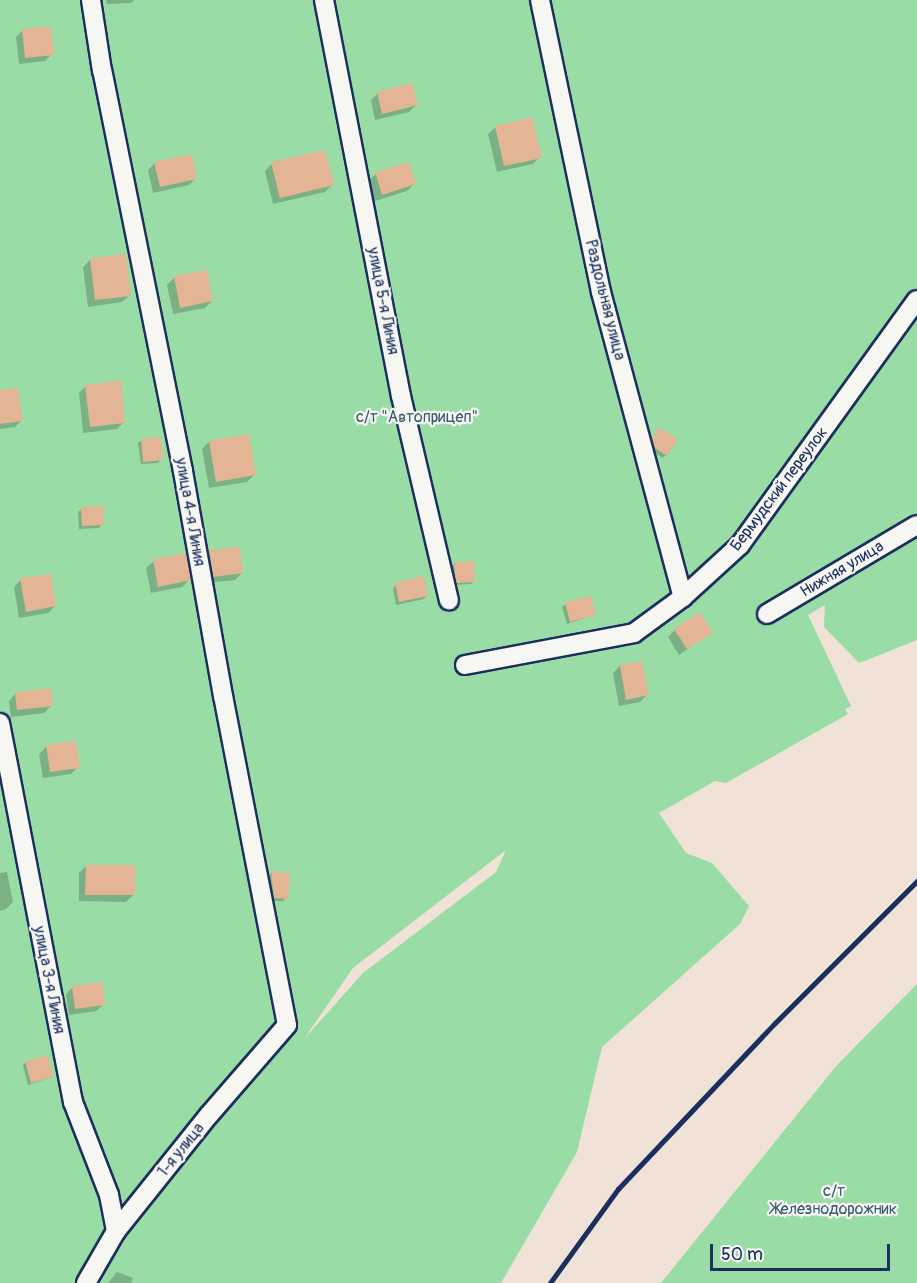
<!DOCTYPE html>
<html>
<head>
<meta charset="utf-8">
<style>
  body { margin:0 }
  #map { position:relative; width:917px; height:1283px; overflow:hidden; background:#f0e2d6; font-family:Pangolin,sans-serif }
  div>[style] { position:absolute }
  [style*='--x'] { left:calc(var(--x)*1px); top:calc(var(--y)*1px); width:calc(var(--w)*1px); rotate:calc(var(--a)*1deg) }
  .green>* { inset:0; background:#9adca6 }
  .shadow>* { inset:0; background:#0003 }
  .building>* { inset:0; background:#e3b594 }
  .roads { filter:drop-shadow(2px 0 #1b2f5e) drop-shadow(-2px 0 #1b2f5e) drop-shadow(0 2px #1b2f5e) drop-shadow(0 -2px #1b2f5e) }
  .street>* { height:18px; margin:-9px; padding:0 9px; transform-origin:9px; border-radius:9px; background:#f6f6f2 }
  .rail>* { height:4.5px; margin:-2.25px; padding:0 2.25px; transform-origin:2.25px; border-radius:2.25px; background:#1b2f5e }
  span { translate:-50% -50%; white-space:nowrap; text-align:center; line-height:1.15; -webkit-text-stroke:4.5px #f6f6f2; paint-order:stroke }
  .street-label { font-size:16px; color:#1b2f5e }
  .park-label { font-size:16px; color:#3b5a70 }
  .scale { position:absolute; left:710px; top:1244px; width:180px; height:27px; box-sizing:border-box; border:3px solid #1b2f5e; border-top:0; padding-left:8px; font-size:18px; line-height:21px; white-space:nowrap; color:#1b2f5e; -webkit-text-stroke:4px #f6f6f2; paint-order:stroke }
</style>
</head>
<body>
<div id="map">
  <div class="green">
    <div style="clip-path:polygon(evenodd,0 0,917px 0,917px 640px,859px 663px,824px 627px,825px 605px,808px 615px,851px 706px,845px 709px,848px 714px,726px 783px,715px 781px,659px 813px,686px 853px,712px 863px,749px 906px,740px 924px,602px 1047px,577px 1152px,501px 1283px,0 1283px,0 0,506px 850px,496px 872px,363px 973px,304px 1039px,353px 968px,506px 850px)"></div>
    <div style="clip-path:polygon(917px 984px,917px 1283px,661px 1283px,837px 1065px)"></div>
  </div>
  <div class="shadow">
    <div style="clip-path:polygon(106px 0,134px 0,131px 3px,107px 4px)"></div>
    <div style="clip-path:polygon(23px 30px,52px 54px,45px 61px,19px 64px,16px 37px)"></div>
    <div style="clip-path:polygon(378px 93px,416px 105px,409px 112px,375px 120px,371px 100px)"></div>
    <div style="clip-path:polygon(496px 127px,540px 157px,533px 164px,497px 172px,488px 134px)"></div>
    <div style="clip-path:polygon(155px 163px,196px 178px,189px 185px,153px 193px,148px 170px)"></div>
    <div style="clip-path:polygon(272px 164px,332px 185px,325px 192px,273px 204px,265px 171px)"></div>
    <div style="clip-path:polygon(376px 174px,414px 184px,407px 191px,375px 201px,368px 181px)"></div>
    <div style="clip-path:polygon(90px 260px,130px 295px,122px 302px,88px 307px,83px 267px)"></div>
    <div style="clip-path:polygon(174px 278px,212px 301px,205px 308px,173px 314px,167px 285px)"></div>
    <div style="clip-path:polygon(86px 386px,124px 422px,117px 429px,83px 433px,79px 393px)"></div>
    <div style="clip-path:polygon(0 392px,22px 420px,15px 427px,0 429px)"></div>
    <div style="clip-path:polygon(656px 432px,666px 455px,663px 458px,652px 451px,650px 443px)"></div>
    <div style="clip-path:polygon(142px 440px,161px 459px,158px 463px,141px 464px,138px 443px)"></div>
    <div style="clip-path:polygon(209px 442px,254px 475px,247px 482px,209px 488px,202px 449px)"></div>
    <div style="clip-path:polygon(82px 509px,102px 524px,99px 528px,79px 529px,78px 512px)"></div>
    <div style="clip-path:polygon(239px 548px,242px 573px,235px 580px,207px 583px,202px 559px,209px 552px)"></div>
    <div style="clip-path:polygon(154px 561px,189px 580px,182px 587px,151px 593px,146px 568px)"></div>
    <div style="clip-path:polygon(455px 563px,474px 581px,471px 584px,454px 585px,452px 566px)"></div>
    <div style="clip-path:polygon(21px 580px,55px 606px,48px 613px,19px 618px,14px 587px)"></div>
    <div style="clip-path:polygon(396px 585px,427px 596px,424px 599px,396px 605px,393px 588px)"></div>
    <div style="clip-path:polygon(566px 604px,594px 615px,567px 624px,562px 607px)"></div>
    <div style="clip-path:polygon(675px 630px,711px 632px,679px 655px,668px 637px)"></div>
    <div style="clip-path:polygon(620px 666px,647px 695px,640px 702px,619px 706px,613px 673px)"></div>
    <div style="clip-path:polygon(16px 693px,51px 706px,44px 713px,11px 717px,9px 701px)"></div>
    <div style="clip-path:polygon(47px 746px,78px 767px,71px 774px,43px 778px,39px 754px)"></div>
    <div style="clip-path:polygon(86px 866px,133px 895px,126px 902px,79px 901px,79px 873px)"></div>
    <div style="clip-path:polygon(7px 872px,13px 902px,6px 909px,0 911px,0 873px)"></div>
    <div style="clip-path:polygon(271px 873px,288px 874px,286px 898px,283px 901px,271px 901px,268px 876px)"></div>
    <div style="clip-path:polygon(73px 987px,104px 1004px,96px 1011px,69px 1015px,66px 994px)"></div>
    <div style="clip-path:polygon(26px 1062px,52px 1077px,28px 1085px,23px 1065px)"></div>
    <div style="clip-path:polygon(117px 1272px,133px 1278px,131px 1283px,108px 1283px)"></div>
  </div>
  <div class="building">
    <div style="clip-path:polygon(51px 26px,54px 55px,25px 58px,22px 29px)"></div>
    <div style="clip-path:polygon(412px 83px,418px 105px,382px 114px,377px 92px)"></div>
    <div style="clip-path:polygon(532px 117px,542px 158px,504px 166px,495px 126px)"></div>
    <div style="clip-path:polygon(325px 150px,334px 185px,280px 198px,271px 162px)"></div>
    <div style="clip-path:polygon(192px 154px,197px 179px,160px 187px,154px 162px)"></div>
    <div style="clip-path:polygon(409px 162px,416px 184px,382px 195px,375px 172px)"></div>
    <div style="clip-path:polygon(126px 254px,131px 296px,95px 300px,90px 258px)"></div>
    <div style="clip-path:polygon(207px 270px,213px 301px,180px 308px,174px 276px)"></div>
    <div style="clip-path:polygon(121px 380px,125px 423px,90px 427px,85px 385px)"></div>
    <div style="clip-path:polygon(18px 388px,23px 421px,0 424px,0 390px)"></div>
    <div style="clip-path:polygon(659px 427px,678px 439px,667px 456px,655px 448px,652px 438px)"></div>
    <div style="clip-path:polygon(249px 434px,256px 475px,216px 482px,209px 441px)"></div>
    <div style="clip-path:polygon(161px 437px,163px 460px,143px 462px,141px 439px)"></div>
    <div style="clip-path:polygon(103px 506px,104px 525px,82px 526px,81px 507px)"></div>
    <div style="clip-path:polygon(240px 547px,243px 573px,213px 577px,209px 550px)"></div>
    <div style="clip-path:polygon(186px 553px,191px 580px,158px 587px,153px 559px)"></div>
    <div style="clip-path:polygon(474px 561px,475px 582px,456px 583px,454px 562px)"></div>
    <div style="clip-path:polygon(51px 574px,56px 606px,26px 612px,20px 578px)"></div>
    <div style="clip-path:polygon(424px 576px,428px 596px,399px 602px,395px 583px)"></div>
    <div style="clip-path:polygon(591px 596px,596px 615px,570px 622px,565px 602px)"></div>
    <div style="clip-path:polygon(700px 612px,713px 633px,687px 649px,674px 629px)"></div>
    <div style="clip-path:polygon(642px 661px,649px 695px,626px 700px,620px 665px)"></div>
    <div style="clip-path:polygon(51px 688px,53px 706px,17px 710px,15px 692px)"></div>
    <div style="clip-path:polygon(76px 741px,80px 768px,50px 772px,46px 745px)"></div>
    <div style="clip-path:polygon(86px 865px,135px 865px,135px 895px,85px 895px)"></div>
    <div style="clip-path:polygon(271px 871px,290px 873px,288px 899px,274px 898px)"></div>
    <div style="clip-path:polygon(102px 982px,105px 1005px,75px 1009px,72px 986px)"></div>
    <div style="clip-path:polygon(48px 1055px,53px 1077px,31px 1083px,25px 1061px)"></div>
  </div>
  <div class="roads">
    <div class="street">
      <div style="--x:324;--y:0;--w:403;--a:79"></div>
      <div style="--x:401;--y:396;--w:210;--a:76.8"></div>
      <div style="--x:540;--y:0;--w:298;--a:78.2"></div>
      <div style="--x:601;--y:292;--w:316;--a:75"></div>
      <div style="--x:767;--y:614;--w:174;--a:-30.7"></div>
      <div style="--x:465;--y:665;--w:172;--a:-10.7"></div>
      <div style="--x:634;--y:633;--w:61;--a:-36.3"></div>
      <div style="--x:683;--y:597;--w:77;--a:-42.4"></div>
      <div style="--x:740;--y:545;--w:302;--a:-54.2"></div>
      <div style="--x:0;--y:723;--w:386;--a:79.1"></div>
      <div style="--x:73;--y:1102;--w:100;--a:68.8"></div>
      <div style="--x:109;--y:1195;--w:37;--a:79"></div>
      <div style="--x:86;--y:1283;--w:60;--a:-60"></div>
      <div style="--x:116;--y:1231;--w:149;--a:-51.3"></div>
      <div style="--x:209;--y:1115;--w:119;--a:-49.1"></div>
      <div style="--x:287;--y:1025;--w:335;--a:-101"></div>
      <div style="--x:223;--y:696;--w:229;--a:-100.1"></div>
      <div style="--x:183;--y:471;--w:408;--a:-101.4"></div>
      <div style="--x:102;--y:71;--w:72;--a:-98.8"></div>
    </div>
  </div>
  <div class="rail">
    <div style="--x:550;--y:1283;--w:116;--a:-54.1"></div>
    <div style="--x:618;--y:1189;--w:228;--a:-46.6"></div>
    <div style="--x:775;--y:1023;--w:201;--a:-45"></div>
  </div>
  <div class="street-label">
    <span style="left:605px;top:300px;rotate:76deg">Раздольная улица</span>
    <span style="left:383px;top:301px;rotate:79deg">улица 5-я Линия</span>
    <span style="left:779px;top:489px;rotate:-53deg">Бермудский переулок</span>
    <span style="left:190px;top:512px;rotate:80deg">улица 4-я Линия</span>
    <span style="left:842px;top:569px;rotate:-31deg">Нижняя улица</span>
    <span style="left:49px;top:980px;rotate:79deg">улица 3-я Линия</span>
    <span style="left:181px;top:1150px;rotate:-51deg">1-я улица</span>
  </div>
  <div class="park-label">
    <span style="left:417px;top:417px">с/т "Автоприцеп"</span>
    <span style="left:834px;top:1200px">с/т<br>Железнодорожник</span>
  </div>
  <div class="scale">50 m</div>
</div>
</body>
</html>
